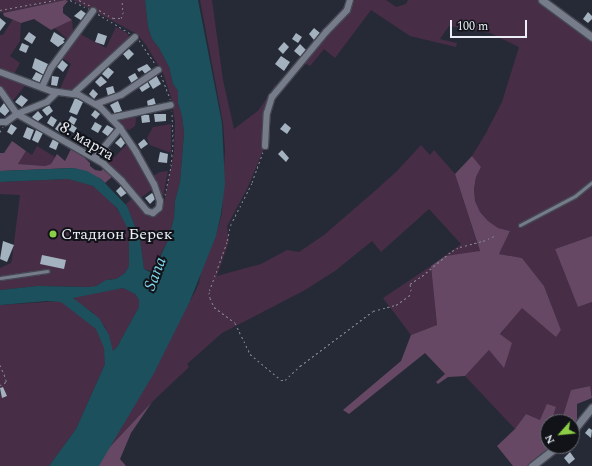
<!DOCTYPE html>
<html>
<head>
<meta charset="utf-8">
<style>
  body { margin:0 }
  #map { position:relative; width:592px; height:466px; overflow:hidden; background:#262a37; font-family:Spectral,serif }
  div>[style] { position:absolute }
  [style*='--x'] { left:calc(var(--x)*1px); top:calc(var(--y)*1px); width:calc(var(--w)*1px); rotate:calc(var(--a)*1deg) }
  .green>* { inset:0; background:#482d46 }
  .forest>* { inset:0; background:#664864 }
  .water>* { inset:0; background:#1c505c }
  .building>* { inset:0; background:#a3b2be }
  .path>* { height:1px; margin-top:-0.5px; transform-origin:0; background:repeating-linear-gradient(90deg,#838691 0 2px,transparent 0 5px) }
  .roads { filter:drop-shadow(1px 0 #444852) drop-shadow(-1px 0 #444852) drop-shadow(0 1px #444852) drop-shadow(0 -1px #444852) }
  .service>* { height:3px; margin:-1.5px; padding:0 1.5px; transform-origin:1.5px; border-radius:1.5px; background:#777c8b }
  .minor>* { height:6px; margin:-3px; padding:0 3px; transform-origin:3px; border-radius:3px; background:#777c8b }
  .tertiary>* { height:7px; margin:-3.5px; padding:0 3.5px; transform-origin:3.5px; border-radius:3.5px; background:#777c8b }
  .dots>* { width:11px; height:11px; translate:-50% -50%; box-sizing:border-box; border:2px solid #111319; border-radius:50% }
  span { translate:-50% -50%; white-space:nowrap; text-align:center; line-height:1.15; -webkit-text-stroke:4px #111319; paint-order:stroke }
  .street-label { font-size:16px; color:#eceef7 }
  .poi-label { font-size:16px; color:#eceef7 }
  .left { translate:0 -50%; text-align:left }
  .water-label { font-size:17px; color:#80d5eb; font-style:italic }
  .north { position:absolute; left:540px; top:414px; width:40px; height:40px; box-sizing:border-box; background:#111319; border:1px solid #696b72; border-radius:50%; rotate:243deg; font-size:11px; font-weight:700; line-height:16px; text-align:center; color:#eceef7 }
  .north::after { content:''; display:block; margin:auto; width:14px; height:18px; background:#8cce45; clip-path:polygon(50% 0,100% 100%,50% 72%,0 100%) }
  .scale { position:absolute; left:450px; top:20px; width:77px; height:18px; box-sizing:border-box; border:2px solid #eceef7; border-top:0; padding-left:5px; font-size:12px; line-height:14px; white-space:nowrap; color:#eceef7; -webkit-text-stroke:3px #111319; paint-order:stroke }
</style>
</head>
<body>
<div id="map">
  <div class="green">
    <div style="clip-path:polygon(0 0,65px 0,0 13px)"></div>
    <div style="clip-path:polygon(73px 0,145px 0,148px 27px,152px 39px,159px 48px,169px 67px,173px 84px,178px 91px,178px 103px,182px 116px,184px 133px,180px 182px,175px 201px,174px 218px,168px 240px,152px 271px,144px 269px,140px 239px,126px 204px,134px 197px,140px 208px,147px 214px,156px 214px,164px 202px,174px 152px,175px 122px,171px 97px,163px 73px,146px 45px,137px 34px)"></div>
    <div style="clip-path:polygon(200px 0,212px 0,223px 80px,234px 129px,259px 110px,275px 85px,278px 86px,267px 104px,265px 146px,247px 189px,227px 226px,229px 241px,217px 276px,261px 264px,287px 250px,299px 252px,324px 235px,376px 190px,397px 171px,421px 145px,430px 155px,434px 150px,455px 174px,480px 252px,445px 256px,461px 244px,429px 209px,381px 252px,372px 241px,335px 271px,305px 290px,222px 333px,187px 364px,189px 367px,152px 402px,107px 450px,195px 292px,199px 283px,205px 248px,216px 235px,222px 213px,225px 150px,223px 123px)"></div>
    <div style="clip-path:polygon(352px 0,386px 0,396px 7px,406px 4px,408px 0,540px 0,592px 40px,592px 236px,555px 249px,578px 307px,592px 302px,592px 395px,589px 386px,571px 390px,561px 422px,551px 422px,556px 407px,540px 420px,526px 414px,515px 429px,465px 376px,489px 350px,504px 367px,500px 335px,522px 307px,556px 336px,561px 330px,544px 286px,522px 258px,499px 254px,510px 231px,498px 228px,488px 221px,480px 212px,475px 201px,474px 189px,476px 177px,481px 167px,472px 156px,486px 133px,502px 102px,519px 47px,490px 33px,449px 26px,440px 39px,457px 43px,456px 47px,410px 36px,371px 10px,335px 58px,324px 49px,310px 66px,304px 63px,349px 9px)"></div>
    <div style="clip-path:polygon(13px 19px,21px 23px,20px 41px,10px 56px,20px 63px,14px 74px,0 70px,0 35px,3px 35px)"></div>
    <div style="clip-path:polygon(72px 20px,73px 30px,106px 48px,116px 27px,127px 33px,130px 38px,72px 92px,59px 91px,71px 64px,58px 55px,69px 41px,55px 28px)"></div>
    <div style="clip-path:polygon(0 75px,27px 83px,12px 102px,0 87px)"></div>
    <div style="clip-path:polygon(137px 114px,135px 126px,129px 130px,122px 128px,115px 120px)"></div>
    <div style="clip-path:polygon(171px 124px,171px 153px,150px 145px,147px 138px,153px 127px)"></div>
    <div style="clip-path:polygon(128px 143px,154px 188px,139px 199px,108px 164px)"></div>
    <div style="clip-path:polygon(37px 146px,55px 157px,51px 164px,45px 166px,18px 164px,26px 151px,32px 155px)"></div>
    <div style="clip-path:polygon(168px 171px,163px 197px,162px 199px,153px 176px,160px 172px)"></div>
    <div style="clip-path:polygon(68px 179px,93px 186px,111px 200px,123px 218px,129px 231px,129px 266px,125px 273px,116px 279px,110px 279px,93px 287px,38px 286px,0 290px,0 268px,11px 263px,12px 259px,20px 195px,0 194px,0 182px)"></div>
    <div style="clip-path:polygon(431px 266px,437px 325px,411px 335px,383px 298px)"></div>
    <div style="clip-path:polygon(123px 288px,135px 294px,139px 300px,139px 307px,117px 347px,113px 351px,105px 327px,92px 312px,78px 304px,73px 297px)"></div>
    <div style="clip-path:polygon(61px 301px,92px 316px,107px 349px,105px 364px,76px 429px,49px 466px,0 466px,0 305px)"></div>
  </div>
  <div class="forest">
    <div style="clip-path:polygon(65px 0,68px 1px,63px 7px,63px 13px,72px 20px,51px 30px,34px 19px,21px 23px,4px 16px,3px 13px)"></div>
    <div style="clip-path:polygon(12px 141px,26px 151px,18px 164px,45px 166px,51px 164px,57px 154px,65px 161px,71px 149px,78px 151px,90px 163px,90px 166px,95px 170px,101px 171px,105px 167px,114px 175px,105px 183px,101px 179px,74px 168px,0 171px,0 153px,4px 153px)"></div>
    <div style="clip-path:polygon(472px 156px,481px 167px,476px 177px,474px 189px,475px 201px,480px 212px,488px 221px,498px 228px,510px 231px,499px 254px,522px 258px,544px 286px,561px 330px,556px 337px,522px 308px,500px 334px,512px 343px,504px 368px,489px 350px,465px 376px,448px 377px,438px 384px,436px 382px,445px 374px,425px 353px,349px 414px,343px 410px,401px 361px,411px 335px,437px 325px,431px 266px,445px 256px,480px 251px,455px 174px)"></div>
    <div style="clip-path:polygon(592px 236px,592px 302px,578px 307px,555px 249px)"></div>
    <div style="clip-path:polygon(590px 386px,592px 398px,577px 404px,577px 424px,572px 429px,572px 422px,561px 422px,571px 390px)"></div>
    <div style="clip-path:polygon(152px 402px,131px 433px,120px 459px,126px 466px,97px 466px,107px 450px)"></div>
    <div style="clip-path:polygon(547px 404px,556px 407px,551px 422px,548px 422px,548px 446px,554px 446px,527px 466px,513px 466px,497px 446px,515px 429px,526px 414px,540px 420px)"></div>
  </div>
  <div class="water">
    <div style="clip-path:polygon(evenodd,145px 0,198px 0,222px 123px,225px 184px,221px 214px,216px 236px,190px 301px,154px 373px,100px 464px,99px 466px,49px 466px,76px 429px,105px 364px,104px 348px,96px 329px,61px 302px,47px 301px,0 305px,0 290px,38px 286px,89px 287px,96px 286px,106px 280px,116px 279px,125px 273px,129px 266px,129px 231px,117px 208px,93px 186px,68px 179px,0 182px,0 171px,74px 168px,87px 171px,101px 179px,127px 206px,140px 239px,144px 269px,150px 272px,154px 270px,168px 240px,174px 218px,175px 201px,180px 182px,184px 133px,182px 116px,178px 103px,178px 91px,173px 84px,169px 67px,159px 48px,152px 39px,148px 27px,145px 0,123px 288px,135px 294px,139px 300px,139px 307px,117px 347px,113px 351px,109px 335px,99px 318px,73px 298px,123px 288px)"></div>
  </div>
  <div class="building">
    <div style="clip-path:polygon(81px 10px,88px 15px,84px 22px,74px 16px)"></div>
    <div style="clip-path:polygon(588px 12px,592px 16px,592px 19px,588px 23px,583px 19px)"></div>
    <div style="clip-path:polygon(0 18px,6px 23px,0 31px)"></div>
    <div style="clip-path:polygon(314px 28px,320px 33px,314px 40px,309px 34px)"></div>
    <div style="clip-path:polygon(29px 32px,36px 37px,32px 44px,24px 39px)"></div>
    <div style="clip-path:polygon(54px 32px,65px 39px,63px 41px,65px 42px,58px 47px,50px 41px)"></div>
    <div style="clip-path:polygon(98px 33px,107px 36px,104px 45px,95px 42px)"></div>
    <div style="clip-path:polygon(296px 33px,302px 37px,298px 43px,292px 39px)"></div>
    <div style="clip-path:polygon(284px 42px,289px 47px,283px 54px,278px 49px)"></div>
    <div style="clip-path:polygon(22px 43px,29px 46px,26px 53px,19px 50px)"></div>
    <div style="clip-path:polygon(300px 44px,307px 51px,301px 57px,294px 51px)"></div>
    <div style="clip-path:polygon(129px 49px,134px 54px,128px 60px,123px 54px)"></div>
    <div style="clip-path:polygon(281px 56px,290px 62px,284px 71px,275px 64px)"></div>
    <div style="clip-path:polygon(35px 58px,48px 64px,44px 75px,32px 68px)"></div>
    <div style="clip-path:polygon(61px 59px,68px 65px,63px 72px,56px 66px)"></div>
    <div style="clip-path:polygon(147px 64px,152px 70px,146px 75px,142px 70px,139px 72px,137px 69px)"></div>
    <div style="clip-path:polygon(108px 67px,114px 72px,108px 79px,102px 74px)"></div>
    <div style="clip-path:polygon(36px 72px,44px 76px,40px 83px,32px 79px)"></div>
    <div style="clip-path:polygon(135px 73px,139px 80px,132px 84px,128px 77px)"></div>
    <div style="clip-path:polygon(156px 75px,161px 84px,153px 89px,148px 81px)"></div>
    <div style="clip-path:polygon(52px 76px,59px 77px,57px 86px,51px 85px)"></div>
    <div style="clip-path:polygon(101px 76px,107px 82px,100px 87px,95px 82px)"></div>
    <div style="clip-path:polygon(147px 81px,150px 87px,142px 92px,138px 86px)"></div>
    <div style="clip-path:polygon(113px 86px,115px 93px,108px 96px,106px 88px)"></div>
    <div style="clip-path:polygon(93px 89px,98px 94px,94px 99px,89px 94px)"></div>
    <div style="clip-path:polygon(21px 95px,28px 100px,22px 107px,15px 102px)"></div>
    <div style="clip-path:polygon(75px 98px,83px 102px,77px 115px,69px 112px)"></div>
    <div style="clip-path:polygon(154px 98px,156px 105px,148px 107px,147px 101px)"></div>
    <div style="clip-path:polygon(118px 101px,122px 111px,115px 114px,110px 105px)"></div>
    <div style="clip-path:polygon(4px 103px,11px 109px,5px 116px,0 112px,0 108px)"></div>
    <div style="clip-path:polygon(49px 105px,53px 111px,47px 116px,42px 110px)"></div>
    <div style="clip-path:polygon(95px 110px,100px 114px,96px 119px,91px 115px)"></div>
    <div style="clip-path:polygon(38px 111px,43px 117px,37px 122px,32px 117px)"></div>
    <div style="clip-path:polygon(154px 114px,166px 114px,166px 121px,155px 122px)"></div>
    <div style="clip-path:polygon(141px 115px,149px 115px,150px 122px,142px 123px)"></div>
    <div style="clip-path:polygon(51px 116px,57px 120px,53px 127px,47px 123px)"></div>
    <div style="clip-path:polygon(71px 116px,77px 119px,74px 125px,68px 121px)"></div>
    <div style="clip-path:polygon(60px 122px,66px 126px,61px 133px,55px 129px)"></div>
    <div style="clip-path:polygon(95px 122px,102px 126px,98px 133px,91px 129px)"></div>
    <div style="clip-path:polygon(285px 123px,291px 128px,287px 134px,280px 129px)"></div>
    <div style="clip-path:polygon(11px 124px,17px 128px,12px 135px,7px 132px)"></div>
    <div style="clip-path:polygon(71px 124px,77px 128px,74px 133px,67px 129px)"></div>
    <div style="clip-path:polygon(107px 125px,114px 129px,109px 137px,102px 132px)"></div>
    <div style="clip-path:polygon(27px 127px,34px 130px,30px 140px,23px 137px)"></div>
    <div style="clip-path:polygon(36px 130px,43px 133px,38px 143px,32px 140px)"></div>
    <div style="clip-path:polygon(121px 137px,126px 142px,121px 148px,115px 143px)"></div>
    <div style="clip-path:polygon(53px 139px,59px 142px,56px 150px,49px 147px)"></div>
    <div style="clip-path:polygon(87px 139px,92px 141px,88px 149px,83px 147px)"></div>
    <div style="clip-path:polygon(144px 139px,148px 144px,141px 149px,138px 144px)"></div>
    <div style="clip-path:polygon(108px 148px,113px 152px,108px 158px,103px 154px)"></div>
    <div style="clip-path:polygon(282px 150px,289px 158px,286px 162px,278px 154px)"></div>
    <div style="clip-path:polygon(160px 152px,168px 154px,167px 163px,158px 162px)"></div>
    <div style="clip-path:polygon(122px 185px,128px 192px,121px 197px,116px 191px)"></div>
    <div style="clip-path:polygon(152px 193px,156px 198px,150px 204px,145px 198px)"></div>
    <div style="clip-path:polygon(3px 241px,14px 245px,7px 262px,0 259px)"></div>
    <div style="clip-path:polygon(42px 255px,66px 260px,64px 269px,40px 264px)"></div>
    <div style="clip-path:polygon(3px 387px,7px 396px,2px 398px,0 388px)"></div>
    <div style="clip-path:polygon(589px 428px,592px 430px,591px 438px,585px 433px)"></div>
    <div style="clip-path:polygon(570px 452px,575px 459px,569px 464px,564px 458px)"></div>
  </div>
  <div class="path">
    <div style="--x:70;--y:0;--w:21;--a:25"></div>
    <div style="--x:79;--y:0;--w:13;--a:27"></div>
    <div style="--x:0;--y:10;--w:56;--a:-10.3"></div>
    <div style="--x:99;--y:10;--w:16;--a:30"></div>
    <div style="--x:113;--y:18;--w:8;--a:0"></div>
    <div style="--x:121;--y:18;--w:4;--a:-63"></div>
    <div style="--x:123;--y:14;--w:14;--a:-94"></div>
    <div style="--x:98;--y:14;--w:37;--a:31"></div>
    <div style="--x:139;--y:40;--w:30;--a:56"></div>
    <div style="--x:161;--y:75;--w:26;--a:69"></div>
    <div style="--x:0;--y:132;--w:6;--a:-59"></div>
    <div style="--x:263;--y:152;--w:33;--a:110"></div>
    <div style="--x:252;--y:183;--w:46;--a:117.1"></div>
    <div style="--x:231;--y:224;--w:18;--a:103"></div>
    <div style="--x:227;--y:242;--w:53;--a:109.8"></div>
    <div style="--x:209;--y:292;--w:6;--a:81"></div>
    <div style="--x:210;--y:298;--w:10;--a:66"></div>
    <div style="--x:214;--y:307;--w:26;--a:37"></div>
    <div style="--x:235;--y:323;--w:34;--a:64"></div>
    <div style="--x:250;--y:354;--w:40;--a:40"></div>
    <div style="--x:281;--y:380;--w:4;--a:0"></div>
    <div style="--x:285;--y:380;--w:21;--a:-43"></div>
    <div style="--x:300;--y:366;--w:91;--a:-37"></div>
    <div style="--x:373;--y:311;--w:24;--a:-15"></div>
    <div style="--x:396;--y:305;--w:16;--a:-35"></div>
    <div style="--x:409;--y:296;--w:5;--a:-68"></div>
    <div style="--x:411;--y:291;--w:7;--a:-98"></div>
    <div style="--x:410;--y:284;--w:14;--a:-34"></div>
    <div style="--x:422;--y:276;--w:39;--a:-40"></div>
    <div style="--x:452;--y:251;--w:9;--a:-27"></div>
    <div style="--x:460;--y:247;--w:24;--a:-15"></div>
    <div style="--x:483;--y:241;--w:12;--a:-24"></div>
    <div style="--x:165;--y:195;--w:30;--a:-78"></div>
    <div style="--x:171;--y:166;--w:25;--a:-85"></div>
    <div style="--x:173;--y:141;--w:30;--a:-92"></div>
    <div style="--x:0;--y:365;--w:15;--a:67"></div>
    <div style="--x:6;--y:379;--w:3;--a:90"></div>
    <div style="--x:6;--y:382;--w:7;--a:153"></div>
  </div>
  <div class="roads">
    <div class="service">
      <div style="--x:520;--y:225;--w:62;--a:-27.8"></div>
      <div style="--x:575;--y:196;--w:22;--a:-39"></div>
      <div style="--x:0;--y:278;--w:48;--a:-8.5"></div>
    </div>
    <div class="minor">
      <div style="--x:0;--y:72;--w:54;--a:20.4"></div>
      <div style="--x:51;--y:91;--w:28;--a:8"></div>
      <div style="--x:79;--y:95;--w:24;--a:30"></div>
      <div style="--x:100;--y:107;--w:29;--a:46"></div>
      <div style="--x:120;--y:128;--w:29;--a:56"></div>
      <div style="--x:136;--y:152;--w:37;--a:61"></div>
      <div style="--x:154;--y:184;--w:18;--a:71"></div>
      <div style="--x:160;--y:201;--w:7;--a:98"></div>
      <div style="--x:159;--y:208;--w:8;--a:140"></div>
      <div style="--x:153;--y:213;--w:6;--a:-162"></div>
      <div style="--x:147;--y:211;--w:39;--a:-130"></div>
      <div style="--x:122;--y:181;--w:25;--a:-137"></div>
      <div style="--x:104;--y:164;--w:100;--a:-150.1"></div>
      <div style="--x:17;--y:114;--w:14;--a:144"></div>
      <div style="--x:6;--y:122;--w:6;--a:180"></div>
      <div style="--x:42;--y:87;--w:21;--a:-65"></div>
      <div style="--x:51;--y:68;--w:71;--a:-53.6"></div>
      <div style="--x:0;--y:90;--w:29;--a:55"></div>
      <div style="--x:17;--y:114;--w:32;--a:-22"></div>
      <div style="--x:47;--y:102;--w:14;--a:-45"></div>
      <div style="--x:73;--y:94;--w:84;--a:-42.6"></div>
      <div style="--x:96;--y:104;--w:27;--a:-20"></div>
      <div style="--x:121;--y:95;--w:45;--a:-34"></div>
      <div style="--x:111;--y:118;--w:61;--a:-12.2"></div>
      <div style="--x:265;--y:146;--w:33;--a:-87"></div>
      <div style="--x:267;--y:113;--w:17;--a:-73"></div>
      <div style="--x:272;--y:97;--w:85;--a:-50.3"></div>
      <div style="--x:326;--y:32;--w:30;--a:-46"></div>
      <div style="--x:347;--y:10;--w:10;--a:-73"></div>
      <div style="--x:95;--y:158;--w:39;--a:-50"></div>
    </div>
    <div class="tertiary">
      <div style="--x:542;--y:0;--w:62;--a:36.5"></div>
      <div style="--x:572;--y:432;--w:32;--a:-51"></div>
      <div style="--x:532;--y:466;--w:33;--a:-38"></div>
    </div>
  </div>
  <div class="dots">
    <div style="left:53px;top:234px;background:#8cce45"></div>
  </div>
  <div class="street-label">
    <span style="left:87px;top:141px;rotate:31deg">8. марта</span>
  </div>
  <div class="poi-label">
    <span class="left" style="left:61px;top:234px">Стадион Берек</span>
  </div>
  <div class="water-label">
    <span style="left:156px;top:274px;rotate:-69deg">Sana</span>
  </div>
  <div class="north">N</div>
  <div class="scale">100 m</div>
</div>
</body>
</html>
